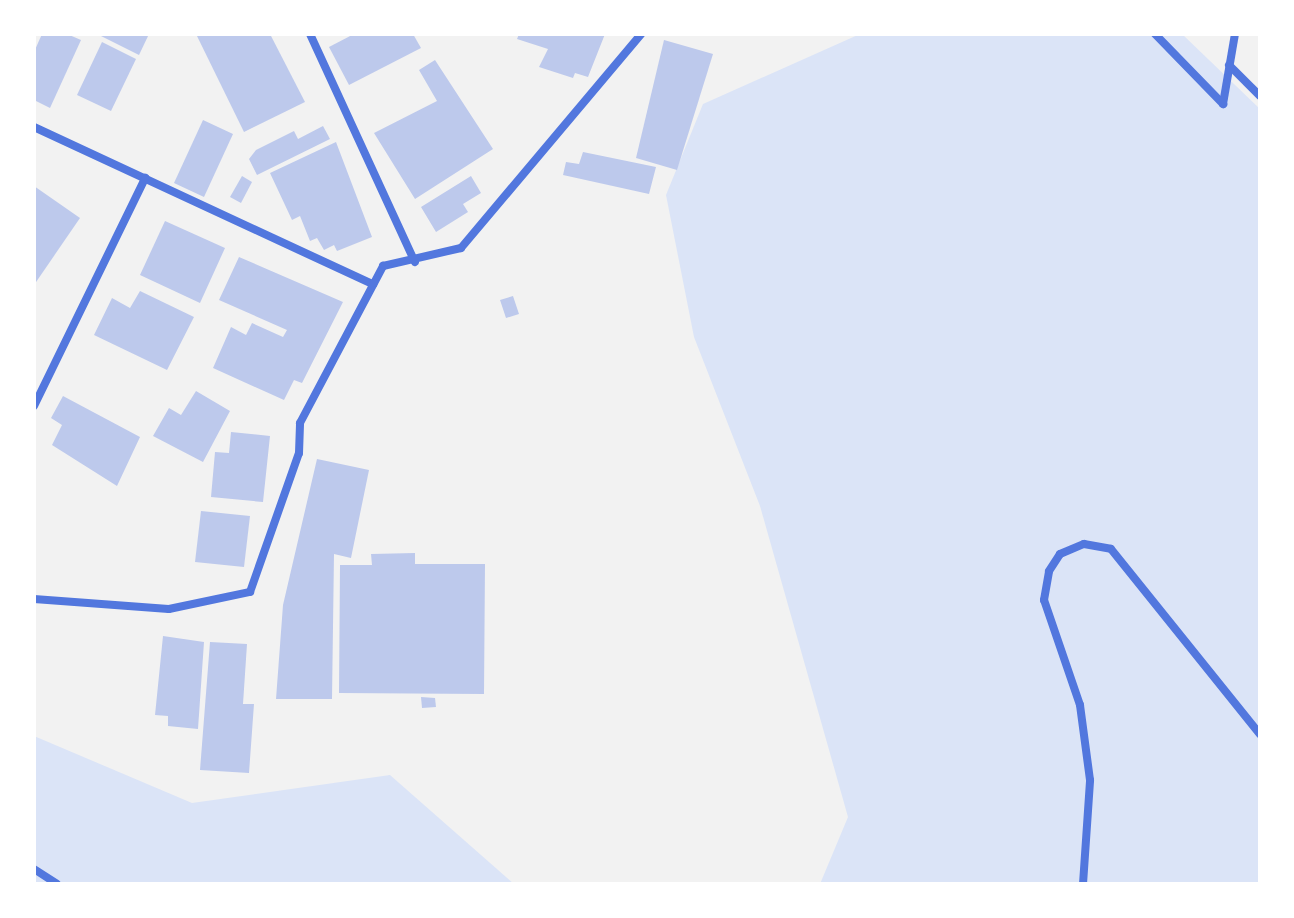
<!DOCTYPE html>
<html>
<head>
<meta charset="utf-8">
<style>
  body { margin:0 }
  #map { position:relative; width:1294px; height:918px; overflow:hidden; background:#f2f2f2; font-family:"Source Sans 3",sans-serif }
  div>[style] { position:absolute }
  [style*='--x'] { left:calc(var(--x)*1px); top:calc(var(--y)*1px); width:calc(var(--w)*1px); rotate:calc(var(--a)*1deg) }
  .green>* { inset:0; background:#dbe4f7 }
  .building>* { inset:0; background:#bdc9ec }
  .minor>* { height:8px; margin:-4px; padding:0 4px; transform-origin:4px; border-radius:4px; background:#5277de }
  span { translate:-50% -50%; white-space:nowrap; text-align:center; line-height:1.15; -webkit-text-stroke:6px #fff; paint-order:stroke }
  .frame { position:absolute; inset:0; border:36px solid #fff; pointer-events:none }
</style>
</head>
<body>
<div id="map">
  <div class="green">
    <div style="clip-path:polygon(860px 34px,1182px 34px,1260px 109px,1260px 884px,820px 884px,848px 817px,760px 506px,694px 337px,666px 195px,703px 104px)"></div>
    <div style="clip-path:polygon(34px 736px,192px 803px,390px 775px,514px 884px,34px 884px)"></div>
  </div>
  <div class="building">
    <div style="clip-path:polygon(42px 34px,67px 34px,81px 40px,50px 108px,34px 100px,34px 52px)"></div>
    <div style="clip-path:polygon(97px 34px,149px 34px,139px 55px)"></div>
    <div style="clip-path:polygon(196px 34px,270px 34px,305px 102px,244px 132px)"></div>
    <div style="clip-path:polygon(354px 34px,413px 34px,421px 48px,349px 85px,329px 47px)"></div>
    <div style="clip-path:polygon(519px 34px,605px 34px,588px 77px,575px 73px,573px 78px,539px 67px,548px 49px,517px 39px)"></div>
    <div style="clip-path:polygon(664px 40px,713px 54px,677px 170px,636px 158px)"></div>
    <div style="clip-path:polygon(102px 42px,136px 59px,111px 111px,77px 95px)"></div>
    <div style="clip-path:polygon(435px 60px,493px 149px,415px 199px,374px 133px,437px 101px,419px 70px)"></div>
    <div style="clip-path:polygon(203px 120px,233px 134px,204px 197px,174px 183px)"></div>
    <div style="clip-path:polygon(323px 126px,330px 139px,257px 175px,249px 159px,256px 150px,294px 131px,298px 139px)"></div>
    <div style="clip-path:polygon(336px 142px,372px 237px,337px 251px,334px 245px,324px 250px,317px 238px,310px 241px,300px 216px,292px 220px,270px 173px)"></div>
    <div style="clip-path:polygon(583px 152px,656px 167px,649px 194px,563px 175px,566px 162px,579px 164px)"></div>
    <div style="clip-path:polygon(242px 176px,252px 182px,241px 203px,230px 197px)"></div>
    <div style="clip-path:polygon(471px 176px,481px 193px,463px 204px,468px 212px,436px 232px,421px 207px)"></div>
    <div style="clip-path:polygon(34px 186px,80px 218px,34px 285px)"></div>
    <div style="clip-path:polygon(165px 221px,225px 248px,200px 303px,140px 275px)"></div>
    <div style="clip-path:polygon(239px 257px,343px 302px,302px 383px,294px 380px,284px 400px,213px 368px,231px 327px,246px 335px,252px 323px,283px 337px,287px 330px,219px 300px)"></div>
    <div style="clip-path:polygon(140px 291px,194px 317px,167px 370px,94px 335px,112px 298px,130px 308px)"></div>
    <div style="clip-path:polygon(513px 296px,519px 314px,506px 318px,500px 300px)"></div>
    <div style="clip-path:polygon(196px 391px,230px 411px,203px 462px,153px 436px,169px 408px,181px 415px)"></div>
    <div style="clip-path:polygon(63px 396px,140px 437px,117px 486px,52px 445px,62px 425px,51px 418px)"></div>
    <div style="clip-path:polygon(231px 432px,270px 436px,263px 502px,211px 497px,215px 452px,229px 453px)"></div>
    <div style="clip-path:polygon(317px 459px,369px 470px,351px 558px,334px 554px,332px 699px,276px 699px,283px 605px)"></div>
    <div style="clip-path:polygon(201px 511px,250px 516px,244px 567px,195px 562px)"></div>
    <div style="clip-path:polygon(415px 553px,415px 564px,485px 564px,484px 694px,339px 693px,340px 565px,372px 565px,371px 554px)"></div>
    <div style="clip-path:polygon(163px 636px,204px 642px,198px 729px,168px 726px,168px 716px,155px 715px)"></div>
    <div style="clip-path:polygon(210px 642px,247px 644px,243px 704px,254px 704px,249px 773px,200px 770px)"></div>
    <div style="clip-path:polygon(421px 697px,435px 698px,436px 707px,422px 708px)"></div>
  </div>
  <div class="minor">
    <div style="--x:310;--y:34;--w:251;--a:65.3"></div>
    <div style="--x:1155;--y:34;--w:98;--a:45.8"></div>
    <div style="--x:1223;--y:104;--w:71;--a:-80.3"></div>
    <div style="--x:1229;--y:65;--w:44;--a:45"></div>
    <div style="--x:34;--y:127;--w:374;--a:24.9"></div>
    <div style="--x:34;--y:406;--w:254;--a:-64"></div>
    <div style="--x:34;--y:599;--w:135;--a:4.2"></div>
    <div style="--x:169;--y:609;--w:83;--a:-11.9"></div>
    <div style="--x:250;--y:592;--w:147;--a:-70.6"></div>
    <div style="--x:299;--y:453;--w:30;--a:-88"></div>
    <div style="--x:300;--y:423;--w:178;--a:-62.1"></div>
    <div style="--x:383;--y:266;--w:80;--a:-13"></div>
    <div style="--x:461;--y:248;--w:280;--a:-49.9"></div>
    <div style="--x:34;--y:869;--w:27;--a:33"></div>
    <div style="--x:1083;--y:884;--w:104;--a:-86.1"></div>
    <div style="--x:1090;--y:780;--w:76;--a:-97.6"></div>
    <div style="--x:1080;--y:705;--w:111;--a:-108.9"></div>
    <div style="--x:1044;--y:600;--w:29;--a:-80"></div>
    <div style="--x:1049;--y:571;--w:20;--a:-57"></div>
    <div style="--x:1060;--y:554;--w:26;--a:-23"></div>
    <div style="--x:1084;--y:544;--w:27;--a:10"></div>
    <div style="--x:1111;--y:549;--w:238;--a:51.2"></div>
  </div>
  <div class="frame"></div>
</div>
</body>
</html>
